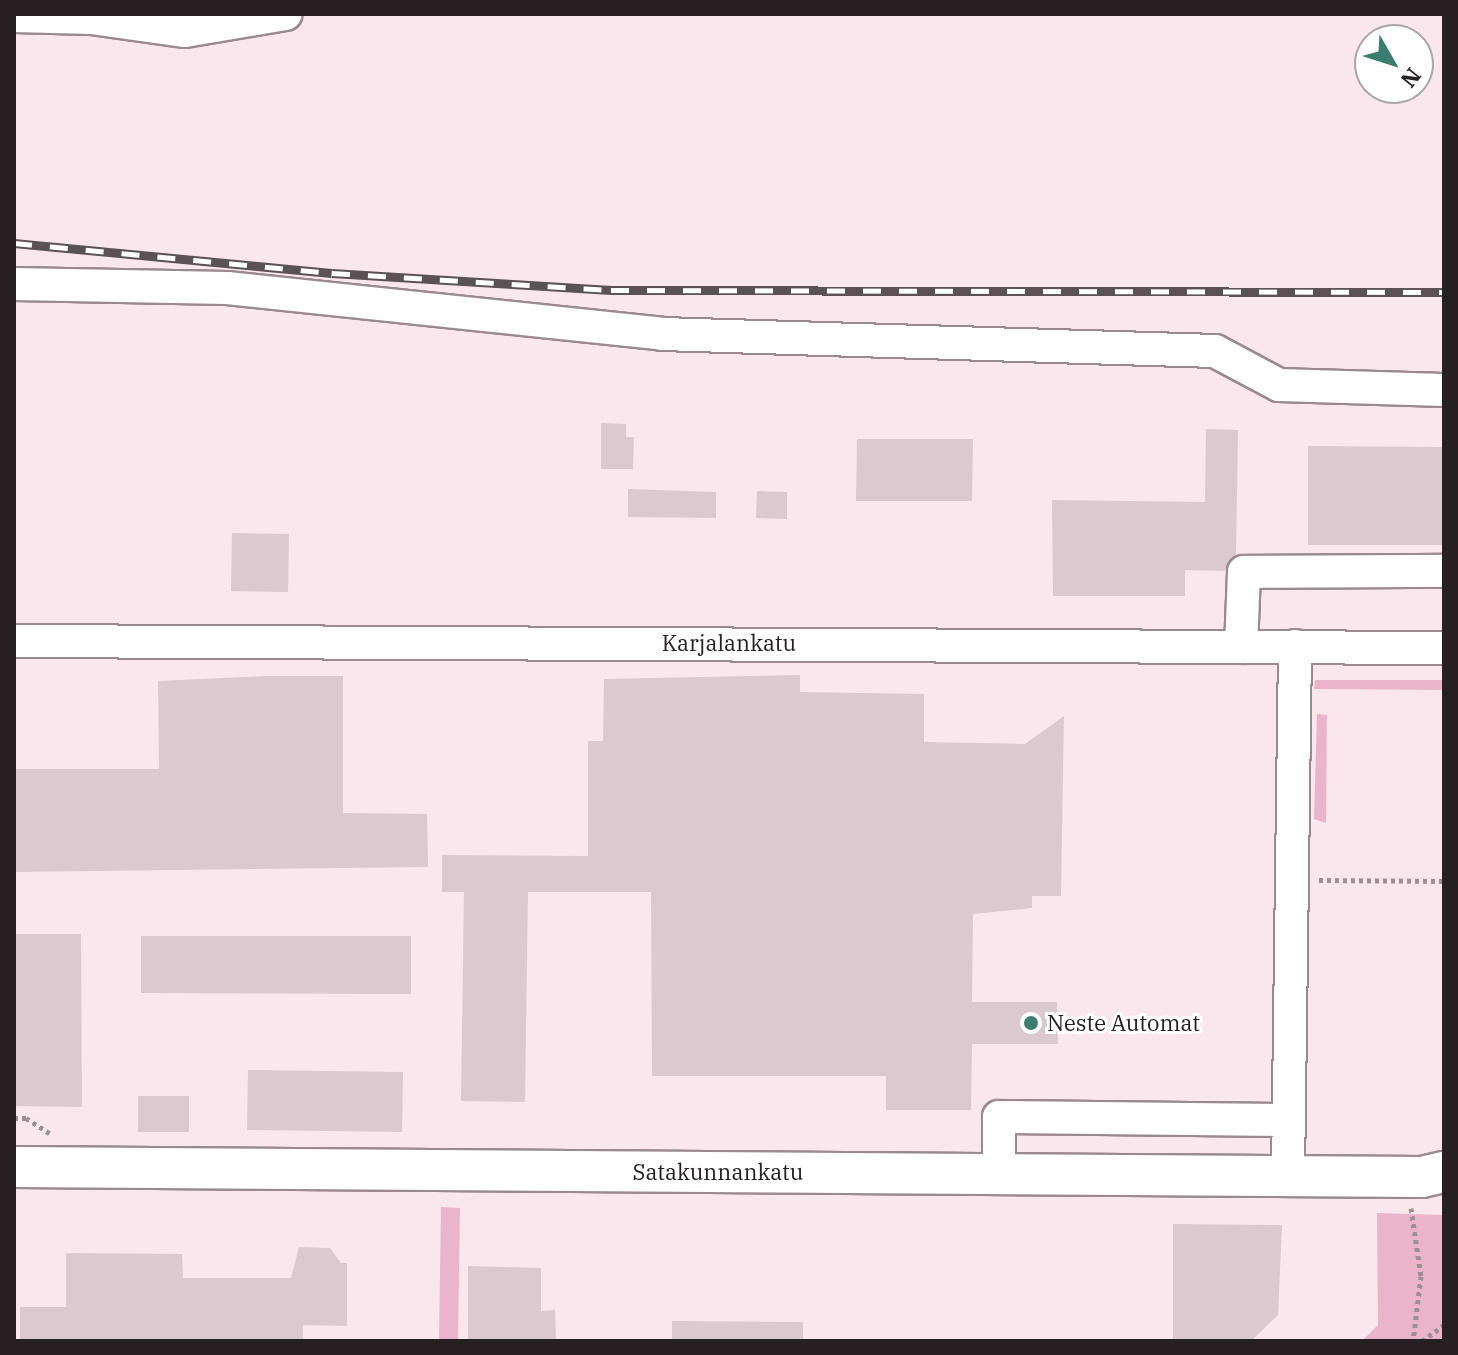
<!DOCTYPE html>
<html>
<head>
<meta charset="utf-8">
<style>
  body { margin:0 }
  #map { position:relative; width:1458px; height:1355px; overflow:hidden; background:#f9e7ed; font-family:"IBM Plex Serif",serif }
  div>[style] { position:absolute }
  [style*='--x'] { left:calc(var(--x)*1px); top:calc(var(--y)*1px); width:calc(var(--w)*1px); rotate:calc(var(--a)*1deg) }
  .green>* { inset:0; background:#eab5ca }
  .building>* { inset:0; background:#dac9cf }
  .path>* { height:5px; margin-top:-2.5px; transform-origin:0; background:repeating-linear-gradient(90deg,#9c9094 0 4px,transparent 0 8px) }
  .roads { filter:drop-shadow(2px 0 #9a898f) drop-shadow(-2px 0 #9a898f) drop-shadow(0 2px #9a898f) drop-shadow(0 -2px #9a898f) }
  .minor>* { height:32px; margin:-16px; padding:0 16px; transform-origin:16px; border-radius:16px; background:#fff }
  .major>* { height:40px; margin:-20px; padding:0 20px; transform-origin:20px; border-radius:20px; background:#fff }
  .rail>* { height:9px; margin-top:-4.5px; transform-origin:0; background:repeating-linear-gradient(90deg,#fff 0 18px,#5b5255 0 36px); box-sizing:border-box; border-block:2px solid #5b5255 }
  .dots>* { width:22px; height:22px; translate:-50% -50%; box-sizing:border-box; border:4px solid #fff; border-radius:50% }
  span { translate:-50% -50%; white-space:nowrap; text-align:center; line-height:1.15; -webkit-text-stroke:6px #fff; paint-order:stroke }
  .street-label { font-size:22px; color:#262022 }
  .poi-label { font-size:22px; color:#262022 }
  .left { translate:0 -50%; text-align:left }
  .frame { position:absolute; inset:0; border:16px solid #262022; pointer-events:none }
  .north { position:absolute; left:1354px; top:24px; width:80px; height:80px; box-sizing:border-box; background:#fff; border:2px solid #a8a6a7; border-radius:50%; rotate:129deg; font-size:22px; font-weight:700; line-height:32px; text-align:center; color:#262022 }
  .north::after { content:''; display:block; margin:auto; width:28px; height:36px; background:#3b7e70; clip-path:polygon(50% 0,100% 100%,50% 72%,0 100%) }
</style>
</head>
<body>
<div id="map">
  <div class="green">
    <div style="clip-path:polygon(1315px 680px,1444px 680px,1444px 690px,1314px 689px)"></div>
    <div style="clip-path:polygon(1317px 714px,1327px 715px,1326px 823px,1314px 819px)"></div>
    <div style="clip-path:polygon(441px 1207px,460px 1208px,458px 1341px,439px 1341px)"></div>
    <div style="clip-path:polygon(1377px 1213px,1444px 1215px,1444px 1341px,1362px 1341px,1378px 1325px)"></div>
  </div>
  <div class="building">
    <div style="clip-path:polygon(601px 423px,626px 424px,626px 437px,634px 437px,633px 469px,601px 469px)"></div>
    <div style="clip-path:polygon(1206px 429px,1238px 430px,1236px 555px,1225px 571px,1185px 570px,1185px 596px,1053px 596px,1052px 500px,1205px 502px)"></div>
    <div style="clip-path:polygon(857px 439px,973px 439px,972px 501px,856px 501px)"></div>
    <div style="clip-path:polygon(1308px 446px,1444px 447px,1444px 545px,1308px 545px)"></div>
    <div style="clip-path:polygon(628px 489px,716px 492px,716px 518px,628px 517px)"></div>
    <div style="clip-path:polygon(757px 491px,787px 492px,787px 519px,756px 518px)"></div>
    <div style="clip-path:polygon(232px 533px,289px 534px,288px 592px,231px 591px)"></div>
    <div style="clip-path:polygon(800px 675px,800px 692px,924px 694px,924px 742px,1025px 744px,1064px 716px,1061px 896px,1032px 896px,1032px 908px,973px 914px,972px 1002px,1057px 1002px,1058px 1044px,972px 1044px,971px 1110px,886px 1110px,886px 1076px,652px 1076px,651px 892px,528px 892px,525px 1102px,461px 1101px,464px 892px,442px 892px,442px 855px,588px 856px,588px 741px,603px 741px,604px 679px)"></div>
    <div style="clip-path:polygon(264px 676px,343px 676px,343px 813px,427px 814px,428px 867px,14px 872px,14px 769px,159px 769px,158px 681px)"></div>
    <div style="clip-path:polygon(14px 934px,81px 934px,82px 1107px,14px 1106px)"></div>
    <div style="clip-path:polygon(141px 936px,411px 936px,411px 994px,141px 993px)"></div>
    <div style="clip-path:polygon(248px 1070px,403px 1072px,402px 1132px,247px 1130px)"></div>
    <div style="clip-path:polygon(138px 1096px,189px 1096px,189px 1132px,138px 1132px)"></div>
    <div style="clip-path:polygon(1173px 1224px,1282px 1225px,1278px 1315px,1251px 1341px,1173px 1341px)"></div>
    <div style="clip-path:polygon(299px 1247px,330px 1248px,341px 1263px,347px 1263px,347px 1326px,303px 1325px,303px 1341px,20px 1341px,20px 1307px,66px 1307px,66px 1253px,182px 1254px,183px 1278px,291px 1278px)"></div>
    <div style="clip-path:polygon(468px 1266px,541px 1268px,541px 1311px,555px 1310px,556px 1341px,468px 1341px)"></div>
    <div style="clip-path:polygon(672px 1321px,803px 1322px,803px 1341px,672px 1341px)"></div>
  </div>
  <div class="path">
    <div style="--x:1319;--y:880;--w:125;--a:0.5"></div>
    <div style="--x:14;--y:1118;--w:12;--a:0"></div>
    <div style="--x:26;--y:1118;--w:31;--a:33"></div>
    <div style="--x:1411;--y:1208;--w:69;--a:81.6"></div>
    <div style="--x:1421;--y:1276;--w:65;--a:97"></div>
    <div style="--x:1422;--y:1341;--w:27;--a:-36"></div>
  </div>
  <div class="roads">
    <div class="minor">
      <div style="--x:14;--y:16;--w:77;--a:1.5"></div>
      <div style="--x:91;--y:18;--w:95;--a:7.9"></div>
      <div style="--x:185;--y:31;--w:102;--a:-9.6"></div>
      <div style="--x:14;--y:284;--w:213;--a:1.1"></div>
      <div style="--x:227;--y:288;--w:437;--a:6"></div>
      <div style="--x:662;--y:334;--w:553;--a:1.76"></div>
      <div style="--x:1215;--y:351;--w:72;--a:28"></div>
      <div style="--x:1279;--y:385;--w:165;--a:1.7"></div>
      <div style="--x:14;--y:641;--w:1430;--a:0.28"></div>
      <div style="--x:1241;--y:647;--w:75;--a:-87.7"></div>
      <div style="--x:1244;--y:572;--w:200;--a:-0.3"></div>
      <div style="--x:999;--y:1175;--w:58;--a:-90"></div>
      <div style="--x:999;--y:1117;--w:290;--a:0.6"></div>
      <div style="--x:1288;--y:1175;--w:529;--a:-89.24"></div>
    </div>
    <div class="major">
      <div style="--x:14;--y:1167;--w:1408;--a:0.41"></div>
      <div style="--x:1422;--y:1177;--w:23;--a:-13"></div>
    </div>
  </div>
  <div class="rail">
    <div style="--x:14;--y:243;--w:319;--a:5.4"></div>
    <div style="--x:332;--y:273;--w:280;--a:3.5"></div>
    <div style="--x:611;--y:290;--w:833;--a:0.14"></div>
  </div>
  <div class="dots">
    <div style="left:1031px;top:1023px;background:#3b7e70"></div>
  </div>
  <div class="street-label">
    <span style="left:729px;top:643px">Karjalankatu</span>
    <span style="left:718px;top:1172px">Satakunnankatu</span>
  </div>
  <div class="poi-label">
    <span class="left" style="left:1047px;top:1023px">Neste Automat</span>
  </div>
  <div class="frame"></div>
  <div class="north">N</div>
</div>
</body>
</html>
